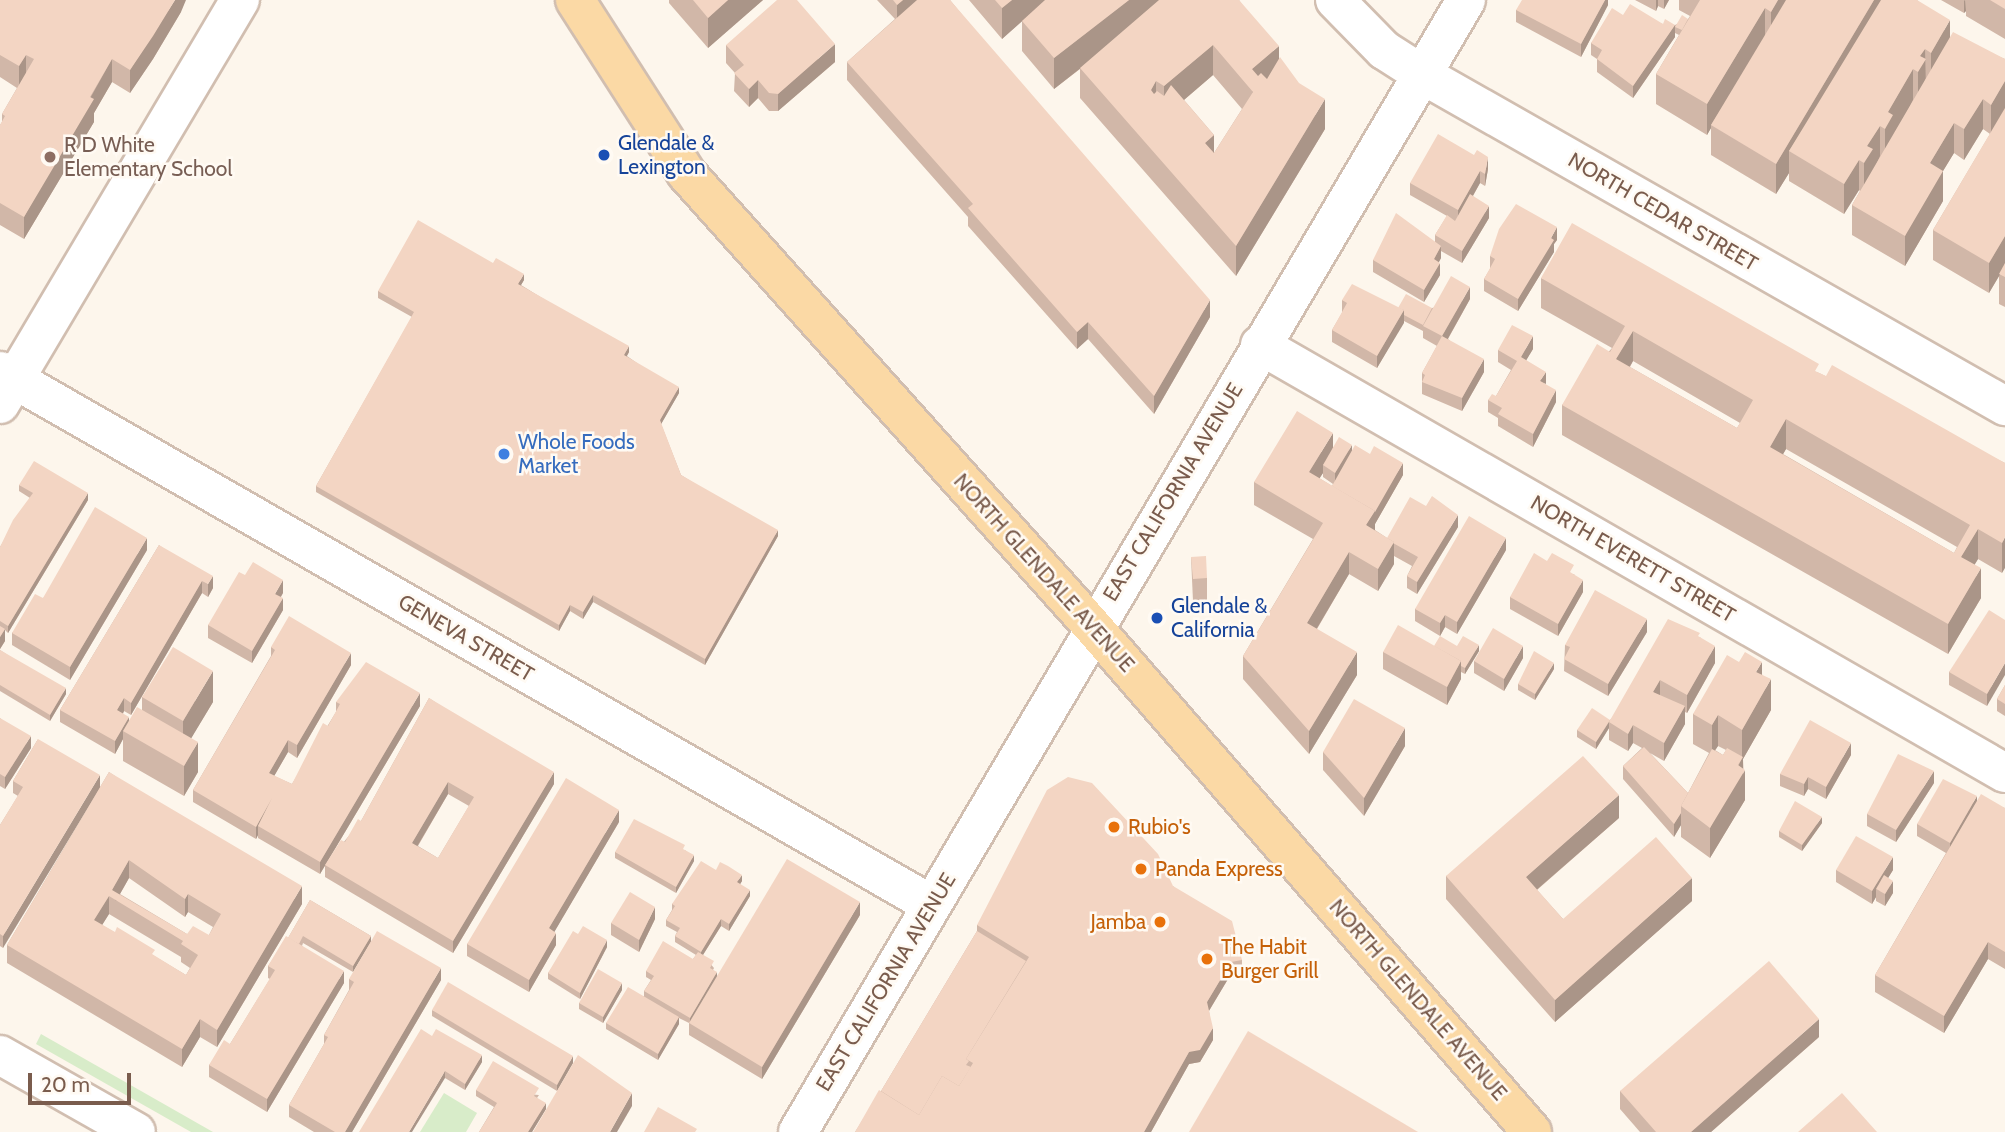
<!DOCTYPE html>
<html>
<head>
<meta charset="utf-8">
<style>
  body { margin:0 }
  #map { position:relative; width:2005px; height:1132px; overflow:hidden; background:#fdf6ec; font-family:Cabin,sans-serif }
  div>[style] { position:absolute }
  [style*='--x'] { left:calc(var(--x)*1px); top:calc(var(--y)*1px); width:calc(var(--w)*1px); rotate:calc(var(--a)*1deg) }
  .green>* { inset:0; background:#d8ecc9 }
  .roads { filter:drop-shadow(2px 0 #d1beb0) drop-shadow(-2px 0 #d1beb0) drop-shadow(0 2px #d1beb0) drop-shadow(0 -2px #d1beb0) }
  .minor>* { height:38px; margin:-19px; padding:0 19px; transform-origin:19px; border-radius:19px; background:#fff }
  .major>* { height:38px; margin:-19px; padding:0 19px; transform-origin:19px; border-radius:19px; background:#fbd9a5 }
  .wall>* { inset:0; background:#d1b7a8 }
  .shaded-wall>* { inset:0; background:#aa9588 }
  .building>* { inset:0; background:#f3d5c3 }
  .dots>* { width:19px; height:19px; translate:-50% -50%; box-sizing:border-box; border:4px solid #fffaf3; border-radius:50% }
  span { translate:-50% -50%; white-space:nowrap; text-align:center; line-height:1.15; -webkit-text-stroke:5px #fffaf3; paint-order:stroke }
  .transit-label { font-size:21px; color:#164399 }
  .left { translate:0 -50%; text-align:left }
  .education-label { font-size:21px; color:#785e54 }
  .street-label { font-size:21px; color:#7a5c4d }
  .shop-label { font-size:21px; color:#366cbe }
  .food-label { font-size:21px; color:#c56008 }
  .right { translate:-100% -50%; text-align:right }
  .scale { position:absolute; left:28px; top:1073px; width:103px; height:32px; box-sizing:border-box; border:4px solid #7a5c4d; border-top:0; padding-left:9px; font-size:21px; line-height:24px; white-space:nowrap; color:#7a5c4d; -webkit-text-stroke:5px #fffaf3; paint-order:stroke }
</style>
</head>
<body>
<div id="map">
  <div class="green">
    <div style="clip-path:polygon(41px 1034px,213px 1132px,191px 1132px,36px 1044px)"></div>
    <div style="clip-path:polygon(444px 1093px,477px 1113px,466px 1132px,420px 1132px)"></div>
  </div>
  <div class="roads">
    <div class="minor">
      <div style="--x:1335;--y:0;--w:70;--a:45.6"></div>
      <div style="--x:1384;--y:50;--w:46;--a:32.7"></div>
      <div style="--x:1423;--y:75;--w:670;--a:29.63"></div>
      <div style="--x:1260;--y:345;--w:859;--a:29.88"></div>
      <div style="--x:0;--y:371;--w:1074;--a:29.81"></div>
      <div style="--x:0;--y:404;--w:470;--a:-59.3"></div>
      <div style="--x:0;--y:1055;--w:156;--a:29.5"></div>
      <div style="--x:798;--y:1132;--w:1314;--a:-59.45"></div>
    </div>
    <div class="major">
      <div style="--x:575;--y:0;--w:206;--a:57.3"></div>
      <div style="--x:686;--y:173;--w:610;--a:48.12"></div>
      <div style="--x:1093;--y:627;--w:669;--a:49"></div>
    </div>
  </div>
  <div class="wall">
    <div style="clip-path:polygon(0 0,181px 12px,153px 59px,130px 93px,112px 82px,94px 113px,94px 122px,24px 239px,0 225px,0 125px,2px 122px,2px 114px,17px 88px,0 77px)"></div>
    <div style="clip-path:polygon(669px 0,763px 0,708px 48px,669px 3px)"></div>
    <div style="clip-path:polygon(877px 0,950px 0,1210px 317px,1154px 414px,1088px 339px,1077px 349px,968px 226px,968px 217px,847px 80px,847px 62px,895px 19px)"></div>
    <div style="clip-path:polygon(evenodd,969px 0,1239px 0,1325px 129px,1236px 276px,1080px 98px,1080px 69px,1054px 89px,1022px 51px,1022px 21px,1002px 39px,969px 0,1213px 75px,1242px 109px,1214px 153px,1214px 135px,1184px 100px,1213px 75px)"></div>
    <div style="clip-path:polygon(1608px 0,1608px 5px,1581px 57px,1516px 22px,1516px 10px)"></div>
    <div style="clip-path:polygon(1635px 0,1669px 0,1664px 9px,1658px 6px,1656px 11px)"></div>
    <div style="clip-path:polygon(1679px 0,1917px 0,1950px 37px,2005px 59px,2005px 307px,1999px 304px,1999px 276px,1989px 293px,1933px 260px,1933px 230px,1990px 134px,1983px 129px,1964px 160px,1954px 153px,1943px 171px,1943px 201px,1905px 266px,1852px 235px,1852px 205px,1860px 191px,1859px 190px,1844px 214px,1789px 181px,1789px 173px,1776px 194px,1711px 155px,1711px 128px,1707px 135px,1656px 104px,1656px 74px,1679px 35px,1675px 33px,1675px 37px,1633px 98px,1597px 72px,1597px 59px,1591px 55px,1591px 43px,1623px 15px,1663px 24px,1675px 25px,1688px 19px,1690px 16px,1679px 10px)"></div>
    <div style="clip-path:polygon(1941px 0,2005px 0,2005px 39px,1966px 16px,1966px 11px,1964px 13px)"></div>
    <div style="clip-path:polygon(726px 45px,835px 62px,778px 111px,769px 111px,758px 98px,749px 107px,734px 91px,735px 73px,726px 63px)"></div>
    <div style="clip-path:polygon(1488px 169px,1485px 186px,1480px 183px,1473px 196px,1489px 218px,1462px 263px,1441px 251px,1441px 258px,1439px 262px,1440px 275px,1424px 302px,1373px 272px,1373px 260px,1435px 242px,1435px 235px,1447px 216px,1410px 195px,1410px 183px)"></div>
    <div style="clip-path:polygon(1557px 240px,1554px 244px,1554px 252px,1518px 311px,1484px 291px,1484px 279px,1490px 269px,1490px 256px)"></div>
    <div style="clip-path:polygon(evenodd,1541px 278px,1819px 373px,2005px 463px,2002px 573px,1978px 559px,1974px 565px,1981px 598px,1948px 654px,1562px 435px,1562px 405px,1612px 348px,1541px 308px,1541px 278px,1633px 361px,1740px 423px,1737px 428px,1630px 367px,1633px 361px,1541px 278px,1786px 449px,1957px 547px,1954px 553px,1783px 454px,1786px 449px)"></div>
    <div style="clip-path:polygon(524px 280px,521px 285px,629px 352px,627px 356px,679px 393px,661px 424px,681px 475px,778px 536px,705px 665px,593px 602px,583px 619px,570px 611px,559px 631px,316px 492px,316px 486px,412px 317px,378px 298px,378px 291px)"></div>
    <div style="clip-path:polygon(1470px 299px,1448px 339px,1484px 372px,1462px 411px,1422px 394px,1422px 373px,1437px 346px,1423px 338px,1423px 331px,1404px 321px,1377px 368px,1332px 342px,1332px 330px,1342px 313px,1342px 300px,1398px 308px,1432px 308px)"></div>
    <div style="clip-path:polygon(1533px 349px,1526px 360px,1545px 384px,1556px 402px,1533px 447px,1498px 426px,1498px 418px,1488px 412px,1488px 400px,1496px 396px,1511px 370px,1498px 362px,1498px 350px)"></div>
    <div style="clip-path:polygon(evenodd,1333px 447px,1352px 451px,1403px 475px,1375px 524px,1375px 530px,1387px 538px,1458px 527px,1417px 594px,1407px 588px,1407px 576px,1412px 566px,1394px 556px,1394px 564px,1378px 591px,1349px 574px,1317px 629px,1357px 675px,1309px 754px,1243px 679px,1243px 656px,1313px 539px,1254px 505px,1254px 482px,1333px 447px,1323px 473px,1323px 477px,1333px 484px,1332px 486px,1319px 478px,1323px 473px)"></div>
    <div style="clip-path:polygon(19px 485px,88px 500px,8px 633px,5px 630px,5px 641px,0 649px,0 547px,30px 498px,19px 491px)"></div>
    <div style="clip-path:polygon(159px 545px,213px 588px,208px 597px,202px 593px,131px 715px,124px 711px,123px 714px,129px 721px,142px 710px,142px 697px,213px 702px,191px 738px,198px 772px,184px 796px,123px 761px,123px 739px,115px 754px,60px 722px,60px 710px)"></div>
    <div style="clip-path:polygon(147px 550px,70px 680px,12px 645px,12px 633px,43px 598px)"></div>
    <div style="clip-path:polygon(1506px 550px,1457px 634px,1445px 627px,1440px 636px,1415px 621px,1415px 609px)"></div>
    <div style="clip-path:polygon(1191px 557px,1207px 578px,1207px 600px,1193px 601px)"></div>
    <div style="clip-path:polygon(1574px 574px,1583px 592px,1558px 636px,1510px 609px,1510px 597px)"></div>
    <div style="clip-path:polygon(283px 593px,281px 597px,283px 610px,252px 663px,208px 638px,208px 625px)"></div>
    <div style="clip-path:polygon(2005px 620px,1987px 706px,1949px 685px,1949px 672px)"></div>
    <div style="clip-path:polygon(1647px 632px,1608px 696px,1564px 671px,1565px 645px)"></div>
    <div style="clip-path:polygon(evenodd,1700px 637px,1715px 663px,1687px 713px,1685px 712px,1685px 724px,1664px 761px,1650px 753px,1688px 793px,1709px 753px,1693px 744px,1693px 714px,1762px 674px,1771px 710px,1743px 759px,1745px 800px,1710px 858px,1681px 837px,1681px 825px,1674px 837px,1623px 779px,1623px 766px,1642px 748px,1633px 743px,1628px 751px,1609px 740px,1609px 728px,1596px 749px,1577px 737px,1577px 730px,1610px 720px,1700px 637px,1718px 746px,1726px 750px,1723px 755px,1715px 750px,1718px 746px)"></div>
    <div style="clip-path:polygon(1434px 646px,1457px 646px,1479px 651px,1465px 674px,1461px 672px,1461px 679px,1447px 705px,1383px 669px,1383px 652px)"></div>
    <div style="clip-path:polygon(271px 647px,351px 665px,297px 758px,288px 752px,274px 776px,292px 784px,336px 712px,336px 702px,420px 706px,320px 874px,258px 838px,258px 835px,256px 839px,193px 802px,193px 790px,271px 656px)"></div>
    <div style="clip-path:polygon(0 650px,66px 694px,50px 721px,0 691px)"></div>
    <div style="clip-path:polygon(1523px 658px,1504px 691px,1474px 673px,1474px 661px)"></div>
    <div style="clip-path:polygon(1554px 669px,1535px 700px,1518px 690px,1518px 684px)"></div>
    <div style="clip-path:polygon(2005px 685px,2005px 716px,1997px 711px,1997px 699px)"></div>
    <div style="clip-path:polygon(evenodd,429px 698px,554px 784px,453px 953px,325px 877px,325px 865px,361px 821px,429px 698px,448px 794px,469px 806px,438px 858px,418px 846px,448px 794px)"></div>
    <div style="clip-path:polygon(0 718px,31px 748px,5px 789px,0 786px)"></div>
    <div style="clip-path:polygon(38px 739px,3px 948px,0 946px,0 825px,18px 796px,13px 793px,13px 781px)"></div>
    <div style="clip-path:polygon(1405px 746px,1364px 816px,1323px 770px,1323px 752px)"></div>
    <div style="clip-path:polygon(1851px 755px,1826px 799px,1808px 789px,1804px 796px,1780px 786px,1780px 774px)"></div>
    <div style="clip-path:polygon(evenodd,109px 772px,302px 904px,217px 1047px,200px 1037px,182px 1067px,7px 963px,7px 945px,109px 772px,129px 878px,185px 917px,188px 912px,213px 927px,209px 935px,187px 934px,120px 894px,129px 878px,109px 772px,109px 914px,181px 957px,181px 962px,190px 968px,186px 975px,102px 925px,109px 914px)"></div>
    <div style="clip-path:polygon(1934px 783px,1896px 842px,1867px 826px,1867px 814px)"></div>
    <div style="clip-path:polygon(1977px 801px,2005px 808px,2005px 969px,1988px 959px,1944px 1033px,1875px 992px,1875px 975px,1946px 853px,1917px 836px,1917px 824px)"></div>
    <div style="clip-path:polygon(1619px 818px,1537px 890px,1563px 919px,1692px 901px,1555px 1022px,1446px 899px,1446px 876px)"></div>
    <div style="clip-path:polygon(619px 822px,554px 932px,556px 945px,529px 992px,467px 956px,467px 944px)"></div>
    <div style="clip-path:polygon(1822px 823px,1802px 851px,1779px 837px,1779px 831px)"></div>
    <div style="clip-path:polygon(685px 850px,694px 861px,676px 893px,615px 858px,615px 852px)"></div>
    <div style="clip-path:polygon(716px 870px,742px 881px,740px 884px,750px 896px,729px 931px,721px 926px,703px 955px,714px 968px,713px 970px,717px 976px,860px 915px,762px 1079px,689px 1035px,689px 1023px,679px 1018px,679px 1024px,658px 1060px,606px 1029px,606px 1023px,644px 996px,644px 991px,651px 980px,646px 977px,646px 971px,693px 959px,696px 955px,675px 942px,675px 936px,677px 932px,666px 926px,666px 920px,672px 910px,672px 904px)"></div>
    <div style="clip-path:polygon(1836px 870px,1893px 870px,1888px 878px,1893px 893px,1885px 906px,1876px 901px,1876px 897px,1872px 904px,1836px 882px)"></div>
    <div style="clip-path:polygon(1173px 886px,1242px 960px,1242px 972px,1231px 974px,1209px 1011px,1213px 1040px,1200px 1062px,1189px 1064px,1151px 1132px,855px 1132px,881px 1091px,977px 931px,977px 925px)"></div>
    <div style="clip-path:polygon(310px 900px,371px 936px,353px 972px,303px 943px,302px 946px,344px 983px,267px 1112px,209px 1077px,209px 1065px,230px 1044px,270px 979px,268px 978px,268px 966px,288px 938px)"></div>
    <div style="clip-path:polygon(655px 919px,639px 952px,611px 935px,611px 923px)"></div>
    <div style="clip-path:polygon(578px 934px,607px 947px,580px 999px,548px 979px,548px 973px)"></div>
    <div style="clip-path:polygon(349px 979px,441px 980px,352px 1132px,314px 1132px,289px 1117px,289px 1105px,324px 1044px,324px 1035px,349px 990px)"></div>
    <div style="clip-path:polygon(622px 990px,603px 1023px,579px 1009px,579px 1003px)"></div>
    <div style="clip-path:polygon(432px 1010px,573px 1063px,557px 1091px,432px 1016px)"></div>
    <div style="clip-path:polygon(432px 1036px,482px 1062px,465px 1090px,445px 1078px)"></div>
    <div style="clip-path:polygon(1819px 1037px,1711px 1132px,1640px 1132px,1620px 1109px,1620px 1091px)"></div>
    <div style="clip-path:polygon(476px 1090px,539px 1095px,537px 1098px,546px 1109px,532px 1132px,479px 1132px,494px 1107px,476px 1096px)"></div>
  </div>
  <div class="shaded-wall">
    <div style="clip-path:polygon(175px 0,186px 0,181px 12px,153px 59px,130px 93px,130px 70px)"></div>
    <div style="clip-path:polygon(728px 0,763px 0,708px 48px,708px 18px)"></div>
    <div style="clip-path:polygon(903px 0,921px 0,897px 22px,897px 5px)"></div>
    <div style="clip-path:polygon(1012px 0,1046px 0,1002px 39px,1002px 8px)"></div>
    <div style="clip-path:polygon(1129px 0,1160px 0,1147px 16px,1054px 89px,1054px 58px)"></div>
    <div style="clip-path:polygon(1605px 0,1608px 0,1608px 5px,1581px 57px,1581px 44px)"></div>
    <div style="clip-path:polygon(1656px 0,1658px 0,1658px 6px,1656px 11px)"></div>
    <div style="clip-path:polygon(1664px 0,1669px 0,1664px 9px)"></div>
    <div style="clip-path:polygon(1778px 0,1791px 0,1771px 42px,1771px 12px)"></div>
    <div style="clip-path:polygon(1874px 0,1886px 0,1789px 151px,1789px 173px,1776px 194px,1776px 164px)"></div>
    <div style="clip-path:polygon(1965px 0,1966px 11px,1964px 13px,1964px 1px)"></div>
    <div style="clip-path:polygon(1765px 8px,1765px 39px,1711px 125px,1711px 128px,1707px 135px,1707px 104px)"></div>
    <div style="clip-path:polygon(1950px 20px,1950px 50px,1931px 83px,1931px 53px)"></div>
    <div style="clip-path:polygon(1675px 25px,1675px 37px,1633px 98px,1633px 86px)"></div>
    <div style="clip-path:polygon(835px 44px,835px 62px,778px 111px,778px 94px)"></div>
    <div style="clip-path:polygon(1213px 45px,1213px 75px,1164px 117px,1164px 86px)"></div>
    <div style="clip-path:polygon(1279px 46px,1279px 76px,1253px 98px,1252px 69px)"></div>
    <div style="clip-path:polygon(1925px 49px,1926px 89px,1918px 102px,1918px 72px,1920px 56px)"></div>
    <div style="clip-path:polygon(26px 55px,26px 77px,19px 89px,19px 66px)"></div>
    <div style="clip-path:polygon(112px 59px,112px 82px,94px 113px,94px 122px,24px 239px,24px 217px)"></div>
    <div style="clip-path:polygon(1913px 69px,1913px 100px,1885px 159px,1885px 129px,1888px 112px)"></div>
    <div style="clip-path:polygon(758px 80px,758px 98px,749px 107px,749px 89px)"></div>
    <div style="clip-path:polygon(1156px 81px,1156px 111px,1151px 90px)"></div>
    <div style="clip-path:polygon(2005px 81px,2005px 112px,1991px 135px,1991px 105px)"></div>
    <div style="clip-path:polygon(1325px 99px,1325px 129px,1236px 276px,1236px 246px)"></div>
    <div style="clip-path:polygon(1983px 99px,1983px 129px,1964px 160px,1964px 129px)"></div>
    <div style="clip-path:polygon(1954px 123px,1954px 153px,1943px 171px,1943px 201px,1905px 266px,1905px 236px,1930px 163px)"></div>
    <div style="clip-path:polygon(1880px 126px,1880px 156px,1864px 193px,1864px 163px,1867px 146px)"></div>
    <div style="clip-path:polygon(1214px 135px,1214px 166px,1205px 143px)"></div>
    <div style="clip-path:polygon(1488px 157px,1488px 169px,1485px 186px,1485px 174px)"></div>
    <div style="clip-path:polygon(1859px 160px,1859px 190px,1844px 214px,1844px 184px)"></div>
    <div style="clip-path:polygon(1480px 171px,1480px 183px,1458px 222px,1458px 210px)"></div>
    <div style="clip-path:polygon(1489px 206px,1489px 218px,1462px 263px,1462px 251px)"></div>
    <div style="clip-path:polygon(1557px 227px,1557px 240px,1554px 244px,1554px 252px,1518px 311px,1518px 299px)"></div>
    <div style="clip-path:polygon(2005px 236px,2005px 266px,1989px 293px,1989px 263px)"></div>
    <div style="clip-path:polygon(1441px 246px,1441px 258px,1434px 271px,1434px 259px)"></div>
    <div style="clip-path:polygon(1440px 263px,1440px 275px,1424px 302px,1424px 290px)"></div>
    <div style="clip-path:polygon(524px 274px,524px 280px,518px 290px,518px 284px)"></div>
    <div style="clip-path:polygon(1470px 287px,1470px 299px,1442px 349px,1442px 336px)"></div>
    <div style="clip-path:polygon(1210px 300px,1210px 317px,1154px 414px,1154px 396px)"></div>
    <div style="clip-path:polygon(1404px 310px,1404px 323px,1377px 368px,1377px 356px)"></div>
    <div style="clip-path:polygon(1088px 322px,1088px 339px,1077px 349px,1077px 332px)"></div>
    <div style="clip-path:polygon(1633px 331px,1633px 361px,1616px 389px,1616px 359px)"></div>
    <div style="clip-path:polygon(1533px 336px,1533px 349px,1521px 369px,1521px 357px)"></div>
    <div style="clip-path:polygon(629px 346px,629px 352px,624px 361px,624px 355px)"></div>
    <div style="clip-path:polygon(1484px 359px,1484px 372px,1462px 411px,1462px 398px)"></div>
    <div style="clip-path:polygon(1546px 372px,1546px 384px,1540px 381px)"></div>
    <div style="clip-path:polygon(679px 387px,679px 393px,660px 426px,660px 420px)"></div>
    <div style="clip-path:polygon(1556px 390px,1556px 402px,1533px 447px,1533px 434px)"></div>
    <div style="clip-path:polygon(1786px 419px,1786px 449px,1770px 477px,1770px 447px)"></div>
    <div style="clip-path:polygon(1333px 433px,1333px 455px,1323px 465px,1323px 473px,1309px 495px,1309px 472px)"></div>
    <div style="clip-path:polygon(1352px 445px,1352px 457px,1335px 485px,1335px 473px)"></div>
    <div style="clip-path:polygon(1403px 463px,1403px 475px,1375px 524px,1375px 534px,1366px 525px)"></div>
    <div style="clip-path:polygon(88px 493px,88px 500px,8px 633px,8px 626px)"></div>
    <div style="clip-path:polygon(1458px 515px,1458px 527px,1417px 594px,1417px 582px)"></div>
    <div style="clip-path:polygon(1978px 529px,1978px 559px,1961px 588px,1961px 557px)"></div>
    <div style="clip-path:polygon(778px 530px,778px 536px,705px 665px,705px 659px)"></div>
    <div style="clip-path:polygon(2005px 537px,2005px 568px,2002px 573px,2002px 543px)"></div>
    <div style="clip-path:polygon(147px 538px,147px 550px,70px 680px,70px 667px)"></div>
    <div style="clip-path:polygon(1506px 538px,1506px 550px,1457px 634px,1457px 622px)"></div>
    <div style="clip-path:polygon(1394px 542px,1394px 564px,1378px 591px,1378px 569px)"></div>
    <div style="clip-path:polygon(1349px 552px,1349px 574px,1307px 645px,1307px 623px)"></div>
    <div style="clip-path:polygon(1981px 568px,1981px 598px,1948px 654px,1948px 624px)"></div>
    <div style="clip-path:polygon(213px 576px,213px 588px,208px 597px,208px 584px)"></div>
    <div style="clip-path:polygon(283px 580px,283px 593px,275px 606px,275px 594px)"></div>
    <div style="clip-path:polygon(1583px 580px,1583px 592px,1558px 636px,1558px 624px)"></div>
    <div style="clip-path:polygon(202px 581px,202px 593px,131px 715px,131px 703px)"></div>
    <div style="clip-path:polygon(593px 595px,593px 602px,583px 619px,583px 612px)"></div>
    <div style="clip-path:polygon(283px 598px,283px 610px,252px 663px,252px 651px)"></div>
    <div style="clip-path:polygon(570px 605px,570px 611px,559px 631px,559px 625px)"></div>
    <div style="clip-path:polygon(1445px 615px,1445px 627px,1440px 636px,1440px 623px)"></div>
    <div style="clip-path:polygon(1647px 619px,1647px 632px,1608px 696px,1608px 684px)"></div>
    <div style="clip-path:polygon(5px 629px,5px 641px,0 649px,0 637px)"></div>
    <div style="clip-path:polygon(1479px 645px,1479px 651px,1465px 674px,1465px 668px)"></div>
    <div style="clip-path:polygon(1523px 646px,1523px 658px,1504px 691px,1504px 679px)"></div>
    <div style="clip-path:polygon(1715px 646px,1715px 663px,1687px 713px,1687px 695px)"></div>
    <div style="clip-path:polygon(1357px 652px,1357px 675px,1309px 754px,1309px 731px)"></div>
    <div style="clip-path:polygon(351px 653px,351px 665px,297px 758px,297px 745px)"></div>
    <div style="clip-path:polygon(1461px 661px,1461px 679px,1447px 705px,1447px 687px)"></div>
    <div style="clip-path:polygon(1762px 662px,1762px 692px,1756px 672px)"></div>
    <div style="clip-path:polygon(1554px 663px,1554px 669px,1535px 700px,1535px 694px)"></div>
    <div style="clip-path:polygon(2005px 663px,2005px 675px,1987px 706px,1987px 694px)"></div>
    <div style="clip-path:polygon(213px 671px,213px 702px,183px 752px,183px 721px)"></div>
    <div style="clip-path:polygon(1771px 679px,1771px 710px,1743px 759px,1743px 774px,1745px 770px,1745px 800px,1710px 858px,1710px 828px,1742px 758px,1742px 730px)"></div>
    <div style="clip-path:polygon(1660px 680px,1660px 697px,1653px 692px)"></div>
    <div style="clip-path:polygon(66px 688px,66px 694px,50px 721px,50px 715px)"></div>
    <div style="clip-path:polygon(420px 693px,420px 706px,320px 874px,320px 862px)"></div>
    <div style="clip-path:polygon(124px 698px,124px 711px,117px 723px,117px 710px)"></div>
    <div style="clip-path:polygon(1685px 706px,1685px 724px,1664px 761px,1664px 743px)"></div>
    <div style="clip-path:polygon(1718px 715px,1718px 746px,1712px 755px,1712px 725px)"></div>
    <div style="clip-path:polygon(129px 717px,129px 730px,123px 731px,123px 739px,115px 754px,115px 741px)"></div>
    <div style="clip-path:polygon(1609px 722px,1609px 728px,1596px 749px,1596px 742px)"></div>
    <div style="clip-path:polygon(1633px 725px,1633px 743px,1628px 751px,1628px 734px)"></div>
    <div style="clip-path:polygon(1405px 728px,1405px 746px,1364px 816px,1364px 798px)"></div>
    <div style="clip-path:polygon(31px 736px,31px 748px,5px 789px,5px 777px)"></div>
    <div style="clip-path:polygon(288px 740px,288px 752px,269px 785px,269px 773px)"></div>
    <div style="clip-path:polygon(198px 742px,198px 772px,184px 796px,184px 766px)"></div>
    <div style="clip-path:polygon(1851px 743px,1851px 755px,1826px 799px,1826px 787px)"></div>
    <div style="clip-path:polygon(1934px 771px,1934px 783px,1896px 842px,1896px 830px)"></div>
    <div style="clip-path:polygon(554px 772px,554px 784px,453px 953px,453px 941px)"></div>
    <div style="clip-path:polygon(100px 775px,100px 788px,3px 948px,3px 936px)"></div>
    <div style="clip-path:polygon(1808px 777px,1808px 789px,1804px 796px,1804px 784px)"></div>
    <div style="clip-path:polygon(448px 782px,448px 794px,412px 855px,412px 843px)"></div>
    <div style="clip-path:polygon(1619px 795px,1619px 818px,1526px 899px,1526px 877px)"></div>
    <div style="clip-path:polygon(1977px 796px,1977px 808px,1950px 855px,1950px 843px)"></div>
    <div style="clip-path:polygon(272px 798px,258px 826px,258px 835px,256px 839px,256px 827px)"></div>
    <div style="clip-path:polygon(619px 810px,619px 822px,549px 941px,549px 928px)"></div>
    <div style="clip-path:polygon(1681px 813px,1681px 825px,1674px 837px,1674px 824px)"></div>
    <div style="clip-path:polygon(1822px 817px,1822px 823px,1802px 851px,1802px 845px)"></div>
    <div style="clip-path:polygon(694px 855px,694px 861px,676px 893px,676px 887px)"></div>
    <div style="clip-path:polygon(1893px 857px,1893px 870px,1880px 891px,1876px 889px,1876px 897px,1872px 904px,1872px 891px)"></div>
    <div style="clip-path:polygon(129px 860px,129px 878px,116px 901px,112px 890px)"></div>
    <div style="clip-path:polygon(742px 875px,742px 881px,737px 889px,737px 882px)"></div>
    <div style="clip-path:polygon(1692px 878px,1692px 901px,1555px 1022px,1555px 1000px)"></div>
    <div style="clip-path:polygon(1893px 881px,1893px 893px,1885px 906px,1885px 894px)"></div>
    <div style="clip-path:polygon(302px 886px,302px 904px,217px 1047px,217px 1030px)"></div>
    <div style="clip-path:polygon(750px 890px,750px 896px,729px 931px,729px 924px)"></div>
    <div style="clip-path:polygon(188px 894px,188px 912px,185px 917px,185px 899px)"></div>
    <div style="clip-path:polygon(109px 896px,109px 914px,94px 938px,94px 920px)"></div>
    <div style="clip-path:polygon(860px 902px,860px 915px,762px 1079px,762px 1067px)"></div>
    <div style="clip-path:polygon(655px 907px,655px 919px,639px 952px,639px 940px)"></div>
    <div style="clip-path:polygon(721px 919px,721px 926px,701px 958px,701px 952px)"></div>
    <div style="clip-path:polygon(556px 933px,556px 945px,529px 992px,529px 980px)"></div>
    <div style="clip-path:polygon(371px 936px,371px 942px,353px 972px,353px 966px)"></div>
    <div style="clip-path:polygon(607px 940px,607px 947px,580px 999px,580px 993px)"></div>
    <div style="clip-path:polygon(1988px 942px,1988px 959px,1944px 1033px,1944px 1016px)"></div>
    <div style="clip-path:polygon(1231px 962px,1231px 974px,1207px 1014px,1207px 1002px)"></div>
    <div style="clip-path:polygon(441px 968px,441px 980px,352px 1132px,345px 1132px)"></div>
    <div style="clip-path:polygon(344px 971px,344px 983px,267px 1112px,267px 1099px)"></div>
    <div style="clip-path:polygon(717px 972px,717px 978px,690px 1024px,690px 1018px)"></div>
    <div style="clip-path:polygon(622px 983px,622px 990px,603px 1023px,603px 1017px)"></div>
    <div style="clip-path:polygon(679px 1017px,679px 1024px,658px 1060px,658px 1054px)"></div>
    <div style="clip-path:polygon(200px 1019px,200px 1037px,182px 1067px,182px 1049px)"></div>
    <div style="clip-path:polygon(1819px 1019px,1819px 1037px,1711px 1132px,1691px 1132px)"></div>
    <div style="clip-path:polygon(1213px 1028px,1213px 1040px,1200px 1062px,1189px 1064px,1151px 1132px,1144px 1132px,1189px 1052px)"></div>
    <div style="clip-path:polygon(482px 1055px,482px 1062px,465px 1090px,465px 1084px)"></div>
    <div style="clip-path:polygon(573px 1056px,573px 1063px,557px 1091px,557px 1085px)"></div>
    <div style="clip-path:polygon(445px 1071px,445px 1078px,412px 1132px,409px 1132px)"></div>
    <div style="clip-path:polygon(632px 1093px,632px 1106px,617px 1132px,610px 1132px)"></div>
    <div style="clip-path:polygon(546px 1103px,546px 1109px,532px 1132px,528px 1132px)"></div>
  </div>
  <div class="building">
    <div style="clip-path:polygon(0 0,175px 0,153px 36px,130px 70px,112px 59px,90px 97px,94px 99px,24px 217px,0 203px,0 125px,5px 116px,2px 114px,34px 59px,26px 55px,19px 66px,0 55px)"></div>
    <div style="clip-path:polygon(693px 0,728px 0,708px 18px)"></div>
    <div style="clip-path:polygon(777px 0,797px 0,835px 44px,778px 94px,769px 93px,758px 80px,749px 89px,734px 73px,744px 65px,726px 45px)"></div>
    <div style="clip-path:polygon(893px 0,903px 0,897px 5px)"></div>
    <div style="clip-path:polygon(917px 0,950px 0,1210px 300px,1154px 396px,1088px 322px,1077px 332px,968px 208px,973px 204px,847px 62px)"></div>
    <div style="clip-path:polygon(995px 0,1012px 0,1002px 8px)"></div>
    <div style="clip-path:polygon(1045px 0,1129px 0,1054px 58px,1022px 21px)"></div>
    <div style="clip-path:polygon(evenodd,1159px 0,1239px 0,1279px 46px,1252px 69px,1258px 76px,1261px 73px,1267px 79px,1280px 57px,1299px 83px,1325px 99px,1236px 246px,1080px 68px,1159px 0,1213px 45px,1253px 92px,1214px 153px,1205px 143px,1214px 135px,1171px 85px,1164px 96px,1157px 91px,1154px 94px,1151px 90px,1156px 81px,1164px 86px,1213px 45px)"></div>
    <div style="clip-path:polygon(1522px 0,1605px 0,1581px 44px,1516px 10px)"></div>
    <div style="clip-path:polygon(1700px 0,1778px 0,1771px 12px,1765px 8px,1707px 104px,1656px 74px)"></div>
    <div style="clip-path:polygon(1786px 0,1874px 0,1776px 164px,1711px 125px)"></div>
    <div style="clip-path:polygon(1881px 0,1917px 0,1950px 20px,1931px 53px,1925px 49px,1920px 56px,1926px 59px,1918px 72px,1913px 69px,1888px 112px,1893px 115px,1885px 129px,1880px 126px,1867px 146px,1873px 149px,1864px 163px,1859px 160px,1844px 184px,1789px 151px)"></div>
    <div style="clip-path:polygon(1990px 0,2005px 0,2005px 9px)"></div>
    <div style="clip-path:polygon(1630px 4px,1663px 24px,1665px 19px,1675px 25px,1633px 86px,1597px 59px,1602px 50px,1591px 43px,1612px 8px,1623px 15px)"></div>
    <div style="clip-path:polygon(1682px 15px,1688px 19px,1682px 30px,1675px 27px)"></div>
    <div style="clip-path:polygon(1953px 32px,2005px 59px,2005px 81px,1991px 105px,1983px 99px,1964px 129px,1954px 123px,1930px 163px,1943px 171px,1905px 236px,1852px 205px)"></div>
    <div style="clip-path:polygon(2005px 108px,2005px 236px,1989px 263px,1933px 230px)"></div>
    <div style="clip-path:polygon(1438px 134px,1474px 155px,1477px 150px,1488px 157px,1485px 174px,1480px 171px,1458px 210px,1410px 183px)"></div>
    <div style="clip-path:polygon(1470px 194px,1489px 206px,1462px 251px,1435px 235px,1447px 215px,1455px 221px)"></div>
    <div style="clip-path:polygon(1516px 204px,1557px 227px,1551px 238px,1554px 240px,1518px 299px,1484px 279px,1495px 259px,1490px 256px,1499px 229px)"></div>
    <div style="clip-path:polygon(1396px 213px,1441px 246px,1434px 259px,1440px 263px,1424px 290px,1373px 260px)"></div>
    <div style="clip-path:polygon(418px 220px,493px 263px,496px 258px,524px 274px,518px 284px,629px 346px,624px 355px,679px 387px,660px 420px,681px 475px,778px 530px,705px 659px,593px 595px,583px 612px,570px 605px,559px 625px,316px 486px,414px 312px,378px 291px)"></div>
    <div style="clip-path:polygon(evenodd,1572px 223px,1819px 364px,1815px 371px,1826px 376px,1832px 365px,2005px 463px,2005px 537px,2002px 543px,1978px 529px,1961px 557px,1981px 568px,1948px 624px,1562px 405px,1597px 344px,1610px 352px,1625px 326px,1541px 278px,1572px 223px,1633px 331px,1753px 400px,1737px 428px,1616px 359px,1633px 331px,1572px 223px,1786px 419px,1970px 525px,1954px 553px,1770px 447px,1786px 419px)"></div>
    <div style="clip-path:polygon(2005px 263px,2005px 277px,1999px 274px)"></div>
    <div style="clip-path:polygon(1451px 276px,1470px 287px,1442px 336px,1423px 326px)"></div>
    <div style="clip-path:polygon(1352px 284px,1404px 310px,1377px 356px,1332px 330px,1347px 303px,1342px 300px)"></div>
    <div style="clip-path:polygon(1406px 294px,1432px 308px,1423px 325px,1404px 315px,1404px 310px,1398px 308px)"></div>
    <div style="clip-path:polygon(1512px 325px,1533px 336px,1521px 357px,1546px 372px,1540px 381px,1556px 390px,1533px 434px,1498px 414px,1502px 408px,1488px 400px,1492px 394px,1496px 396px,1517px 361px,1498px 350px)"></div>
    <div style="clip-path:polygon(1442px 336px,1484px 359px,1462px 398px,1422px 382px,1425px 375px,1422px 373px)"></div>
    <div style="clip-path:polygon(1297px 411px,1333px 433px,1309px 472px,1375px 511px,1366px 525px,1394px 542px,1378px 569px,1349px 552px,1307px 623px,1357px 652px,1309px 731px,1243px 656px,1323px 523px,1254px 482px)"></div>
    <div style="clip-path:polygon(1339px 437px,1352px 445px,1335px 473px,1323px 465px)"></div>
    <div style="clip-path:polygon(1355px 445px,1370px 454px,1374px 446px,1403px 463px,1375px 512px,1375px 511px,1332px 486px)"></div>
    <div style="clip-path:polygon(34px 461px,88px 493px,8px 626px,0 621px,0 547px,13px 520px,33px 493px,19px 485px)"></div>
    <div style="clip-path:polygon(1432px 496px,1458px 515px,1417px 582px,1407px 576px,1418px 557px,1393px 543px,1394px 542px,1387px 538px,1410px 497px,1426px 506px)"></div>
    <div style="clip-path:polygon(95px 507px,147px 538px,70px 667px,12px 633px,35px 594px,43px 598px)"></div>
    <div style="clip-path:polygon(1469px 516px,1506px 538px,1457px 622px,1445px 615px,1440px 623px,1415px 609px)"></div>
    <div style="clip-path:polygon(159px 545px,213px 576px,208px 584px,202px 581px,131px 703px,124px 698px,117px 710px,129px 717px,115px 741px,60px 710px)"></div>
    <div style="clip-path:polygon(1534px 553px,1547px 561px,1552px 553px,1574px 565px,1570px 572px,1583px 580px,1558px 624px,1510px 597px)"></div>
    <div style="clip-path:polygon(1206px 556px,1207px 578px,1193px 579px,1191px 557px)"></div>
    <div style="clip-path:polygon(253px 562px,283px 580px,275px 594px,283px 598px,252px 651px,208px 625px,239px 572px,245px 575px)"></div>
    <div style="clip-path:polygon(1595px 590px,1647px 619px,1608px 684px,1564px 659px,1570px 647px,1565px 645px)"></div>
    <div style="clip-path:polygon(1989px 610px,2005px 620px,2005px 663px,1987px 694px,1949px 672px)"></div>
    <div style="clip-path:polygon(289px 616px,351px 653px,297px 745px,288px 740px,269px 773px,292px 784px,323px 723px,328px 726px,340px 704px,336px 702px,366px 662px,420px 693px,320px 862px,258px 826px,272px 798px,256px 827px,193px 790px,275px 650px,271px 647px)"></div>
    <div style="clip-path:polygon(1668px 619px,1700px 633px,1698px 636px,1715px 646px,1687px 695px,1660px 680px,1653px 692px,1685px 706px,1664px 743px,1633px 725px,1628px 734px,1609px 722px)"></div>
    <div style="clip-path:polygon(1398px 625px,1461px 661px,1447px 687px,1383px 652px)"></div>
    <div style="clip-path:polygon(0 626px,5px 629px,0 637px)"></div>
    <div style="clip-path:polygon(1493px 628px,1523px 646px,1504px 679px,1474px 661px)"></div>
    <div style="clip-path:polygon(1440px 636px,1457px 646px,1463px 636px,1479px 645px,1465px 668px,1461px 666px,1461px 661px,1434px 646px)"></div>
    <div style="clip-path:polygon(173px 647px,213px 671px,183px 721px,142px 697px)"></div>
    <div style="clip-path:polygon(0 650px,66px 688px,50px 715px,0 685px)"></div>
    <div style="clip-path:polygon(1534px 651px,1554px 663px,1535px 694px,1518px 684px)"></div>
    <div style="clip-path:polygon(1745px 652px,1762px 662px,1756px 672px,1771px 679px,1742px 730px,1718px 715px,1712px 725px,1693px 714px,1727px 655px,1739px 662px)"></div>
    <div style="clip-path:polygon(2005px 685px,2005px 704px,1997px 699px)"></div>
    <div style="clip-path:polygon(evenodd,429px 698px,554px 772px,453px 941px,325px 865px,341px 840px,345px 842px,358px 819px,361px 821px,429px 698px,448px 782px,474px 797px,438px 858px,412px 843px,448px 782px)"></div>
    <div style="clip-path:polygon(1354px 699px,1405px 728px,1364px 798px,1323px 752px)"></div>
    <div style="clip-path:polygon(137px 707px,198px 742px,184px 766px,123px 731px)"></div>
    <div style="clip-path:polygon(1592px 708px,1610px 720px,1596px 742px,1577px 730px)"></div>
    <div style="clip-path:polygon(0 718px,31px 736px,5px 777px,0 774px)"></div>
    <div style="clip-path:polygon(1810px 720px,1851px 743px,1826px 787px,1808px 777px,1804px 784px,1780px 774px)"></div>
    <div style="clip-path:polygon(38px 739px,100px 775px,3px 936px,0 934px,0 825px,23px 787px,13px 781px)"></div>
    <div style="clip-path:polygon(1644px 747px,1688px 793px,1681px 806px,1681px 813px,1674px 824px,1623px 766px)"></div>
    <div style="clip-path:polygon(1727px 748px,1743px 757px,1738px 765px,1745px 770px,1710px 828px,1681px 806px,1712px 749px,1723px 755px)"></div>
    <div style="clip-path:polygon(1898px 754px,1934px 771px,1896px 830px,1867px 814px)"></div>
    <div style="clip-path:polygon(1583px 756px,1619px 795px,1526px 877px,1563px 919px,1656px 837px,1692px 878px,1555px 1000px,1446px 876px)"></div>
    <div style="clip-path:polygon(evenodd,109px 772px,302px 886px,217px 1030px,200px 1019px,182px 1049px,7px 945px,109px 772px,129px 860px,185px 899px,188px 894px,221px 914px,209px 935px,193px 926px,187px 934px,112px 890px,129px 860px,109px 772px,109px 896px,183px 941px,181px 944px,198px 955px,186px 975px,152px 954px,155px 950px,117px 927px,115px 932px,94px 920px,109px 896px)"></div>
    <div style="clip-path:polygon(1068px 777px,1092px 783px,1158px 854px,1173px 886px,1232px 921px,1242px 960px,1231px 962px,1207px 1002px,1213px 1028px,1200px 1050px,1189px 1052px,1144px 1132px,855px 1132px,879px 1090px,919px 1115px,942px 1076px,959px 1086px,973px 1063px,966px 1059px,1029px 957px,977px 925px,1047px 790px)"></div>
    <div style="clip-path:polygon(566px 778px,619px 810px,549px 928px,556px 933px,529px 980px,467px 944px)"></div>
    <div style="clip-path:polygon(1943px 779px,1977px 796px,1950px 843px,1917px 824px)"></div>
    <div style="clip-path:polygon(1981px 794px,2005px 808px,2005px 952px,1988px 942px,1944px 1016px,1875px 975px)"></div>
    <div style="clip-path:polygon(1795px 801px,1822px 817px,1802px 845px,1779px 831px)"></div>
    <div style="clip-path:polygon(634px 819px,685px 845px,683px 849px,694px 855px,676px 887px,615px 852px)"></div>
    <div style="clip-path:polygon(1856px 836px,1893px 857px,1872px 891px,1836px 870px)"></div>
    <div style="clip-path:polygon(787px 859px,860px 902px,762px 1067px,689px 1023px)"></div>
    <div style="clip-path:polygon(701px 861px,716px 870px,720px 862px,728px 866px,742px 875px,737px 882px,750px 890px,729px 924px,721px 919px,701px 952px,675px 936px,680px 928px,666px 920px,675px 906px,672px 904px)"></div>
    <div style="clip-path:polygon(1884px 875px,1893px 881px,1885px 894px,1876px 889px)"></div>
    <div style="clip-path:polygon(630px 892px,655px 907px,639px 940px,611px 923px)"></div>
    <div style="clip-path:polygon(310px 900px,371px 936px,353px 966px,303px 936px,299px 944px,288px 938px)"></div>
    <div style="clip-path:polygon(583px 926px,607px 940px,580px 993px,548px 973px,573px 931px,578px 934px)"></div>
    <div style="clip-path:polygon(377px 931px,441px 968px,345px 1132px,335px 1132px,289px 1105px,328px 1037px,324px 1035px,354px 982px,349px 979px)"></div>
    <div style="clip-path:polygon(977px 931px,1026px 961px,966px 1059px,969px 1061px,966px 1065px,971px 1067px,959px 1086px,942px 1076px,919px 1115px,881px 1091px)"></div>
    <div style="clip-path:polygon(286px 936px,344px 971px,267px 1099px,209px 1065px,224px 1040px,230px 1044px,275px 970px,268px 966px)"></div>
    <div style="clip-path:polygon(663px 941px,693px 959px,698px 952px,714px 961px,710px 968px,717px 972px,690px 1018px,644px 991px,654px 976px,646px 971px)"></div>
    <div style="clip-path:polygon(1769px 961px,1819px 1019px,1691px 1132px,1656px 1132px,1620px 1091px)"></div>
    <div style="clip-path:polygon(598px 969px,622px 983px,603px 1017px,579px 1003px)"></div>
    <div style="clip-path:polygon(448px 982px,573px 1056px,557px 1085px,432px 1010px)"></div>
    <div style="clip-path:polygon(628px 987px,679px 1017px,658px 1054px,606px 1023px)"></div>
    <div style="clip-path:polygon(421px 1029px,432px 1036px,436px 1029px,482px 1055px,465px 1084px,445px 1071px,409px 1132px,359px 1132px)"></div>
    <div style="clip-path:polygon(1248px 1031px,1418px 1132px,1189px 1132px)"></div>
    <div style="clip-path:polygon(578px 1055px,632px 1093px,610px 1132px,533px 1132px)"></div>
    <div style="clip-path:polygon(493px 1061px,539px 1088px,534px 1096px,546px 1103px,528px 1132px,479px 1132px,497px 1103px,476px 1090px)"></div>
    <div style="clip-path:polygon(1842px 1093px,1877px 1132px,1798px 1132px)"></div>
    <div style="clip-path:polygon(658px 1107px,697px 1129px,695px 1132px,644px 1132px)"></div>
  </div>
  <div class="dots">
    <div style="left:604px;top:155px;background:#1a4fb4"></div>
    <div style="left:50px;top:157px;background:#8d6e63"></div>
    <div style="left:504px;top:454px;background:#3f7fe0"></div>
    <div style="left:1157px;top:618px;background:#1a4fb4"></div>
    <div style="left:1114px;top:827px;background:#e8710a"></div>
    <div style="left:1141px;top:869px;background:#e8710a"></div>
    <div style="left:1160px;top:922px;background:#e8710a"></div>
    <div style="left:1207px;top:959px;background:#e8710a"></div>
  </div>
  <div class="transit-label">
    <span class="left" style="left:618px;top:155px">Glendale &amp;<br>Lexington</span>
    <span class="left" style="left:1171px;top:618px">Glendale &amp;<br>California</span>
  </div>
  <div class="education-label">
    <span class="left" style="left:64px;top:157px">R D White<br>Elementary School</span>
  </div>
  <div class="street-label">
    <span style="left:1663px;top:212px;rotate:30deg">NORTH CEDAR STREET</span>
    <span style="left:1173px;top:492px;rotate:-59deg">EAST CALIFORNIA AVENUE</span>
    <span style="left:1633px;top:559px;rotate:30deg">NORTH EVERETT STREET</span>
    <span style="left:1044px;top:573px;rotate:48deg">NORTH GLENDALE AVENUE</span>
    <span style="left:466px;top:638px;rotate:30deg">GENEVA STREET</span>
    <span style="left:886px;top:982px;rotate:-59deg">EAST CALIFORNIA AVENUE</span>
    <span style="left:1418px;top:1000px;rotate:49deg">NORTH GLENDALE AVENUE</span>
  </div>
  <div class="shop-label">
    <span class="left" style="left:518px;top:454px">Whole Foods<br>Market</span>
  </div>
  <div class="food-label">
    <span class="left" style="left:1128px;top:827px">Rubio's</span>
    <span class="left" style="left:1155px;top:869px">Panda Express</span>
    <span class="right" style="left:1146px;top:922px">Jamba</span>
    <span class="left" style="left:1221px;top:959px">The Habit<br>Burger Grill</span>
  </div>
  <div class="scale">20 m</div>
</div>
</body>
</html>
